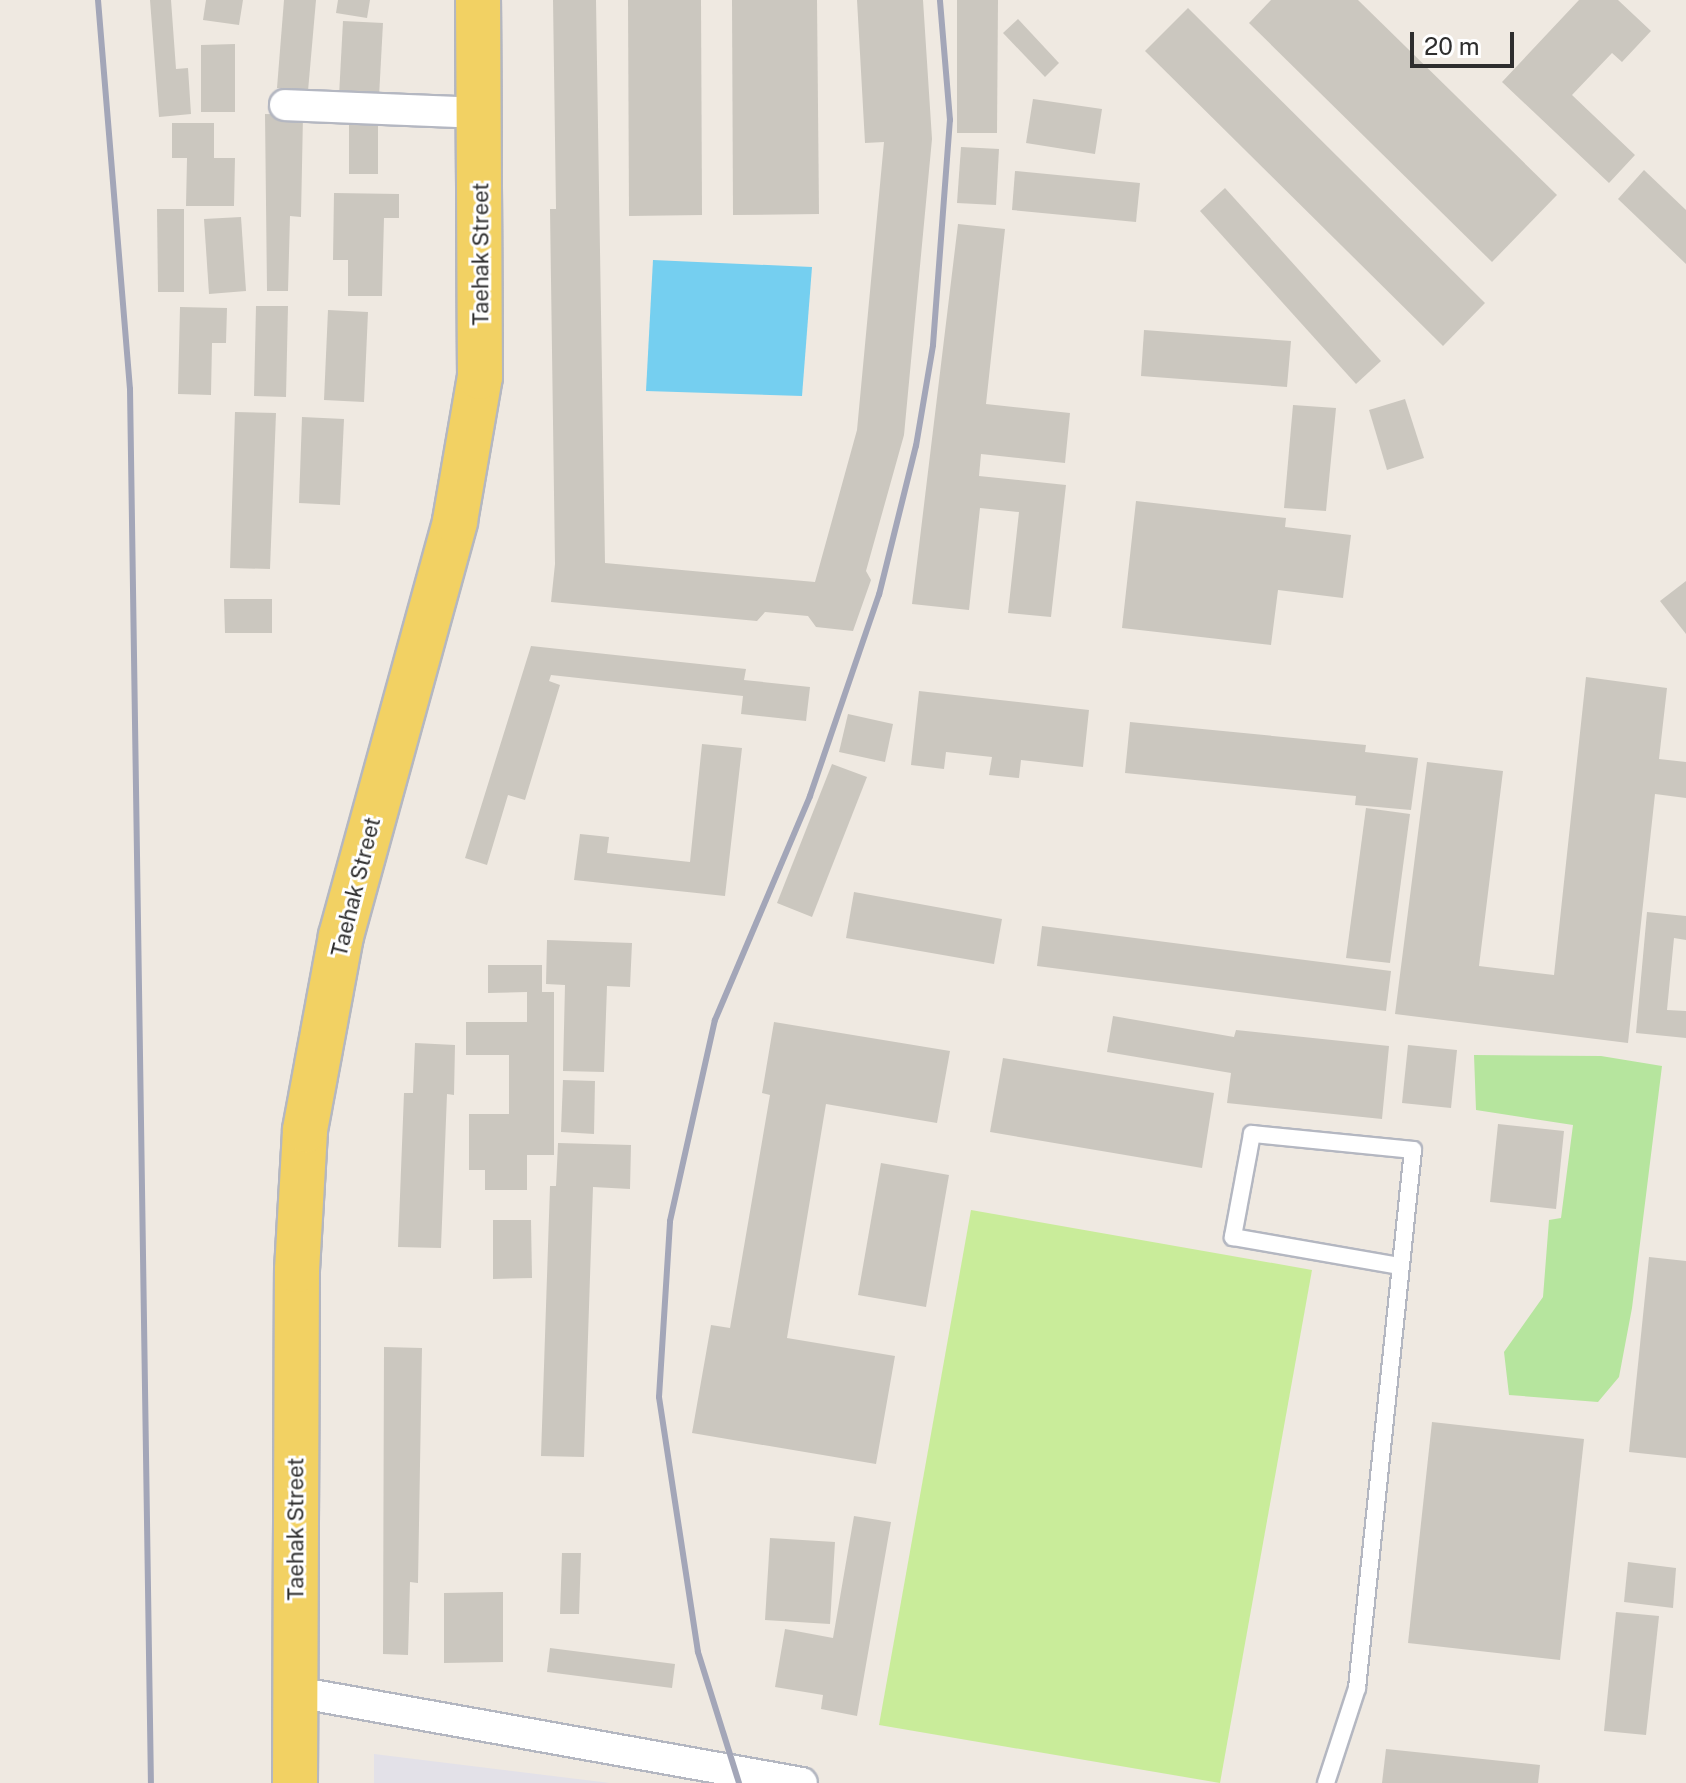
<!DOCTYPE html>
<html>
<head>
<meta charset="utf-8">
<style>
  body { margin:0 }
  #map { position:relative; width:1686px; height:1783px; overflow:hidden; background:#efe9e1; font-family:"Public Sans",sans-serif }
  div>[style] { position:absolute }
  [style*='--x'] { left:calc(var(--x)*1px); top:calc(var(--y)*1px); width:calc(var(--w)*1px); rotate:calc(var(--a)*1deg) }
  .industrial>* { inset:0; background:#e3e1e8 }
  .green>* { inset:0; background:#b6e59e }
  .pitch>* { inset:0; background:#c9ec9a }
  .water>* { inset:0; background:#75cff0 }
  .building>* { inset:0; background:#cbc7bf }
  .roads { filter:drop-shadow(2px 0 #b4b7c1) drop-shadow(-2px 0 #b4b7c1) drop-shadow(0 2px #b4b7c1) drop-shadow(0 -2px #b4b7c1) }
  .lane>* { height:16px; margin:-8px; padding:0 8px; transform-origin:8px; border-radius:8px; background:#fff }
  .street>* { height:30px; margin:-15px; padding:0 15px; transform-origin:15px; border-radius:15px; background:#fff }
  .primary>* { height:44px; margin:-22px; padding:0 22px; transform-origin:22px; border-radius:22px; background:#f2d163 }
  .rail>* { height:6px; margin:-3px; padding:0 3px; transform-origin:3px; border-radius:3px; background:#a3a6b8 }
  span { translate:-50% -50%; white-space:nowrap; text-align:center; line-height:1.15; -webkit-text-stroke:6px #fff; paint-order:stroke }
  .street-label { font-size:22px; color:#2e2e2e }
  .scale { position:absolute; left:1410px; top:32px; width:104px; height:36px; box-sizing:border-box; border:4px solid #2e2e2e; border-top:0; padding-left:10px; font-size:24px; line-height:28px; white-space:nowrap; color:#2e2e2e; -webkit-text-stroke:6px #fff; paint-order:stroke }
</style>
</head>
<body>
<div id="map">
  <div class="industrial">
    <div style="clip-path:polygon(374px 1754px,610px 1783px,374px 1783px)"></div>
  </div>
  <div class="green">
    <div style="clip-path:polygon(1474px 1055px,1601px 1056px,1662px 1066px,1632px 1308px,1619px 1377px,1598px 1402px,1509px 1395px,1504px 1352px,1543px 1297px,1549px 1220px,1561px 1218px,1573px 1125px,1476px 1110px)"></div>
  </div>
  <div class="pitch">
    <div style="clip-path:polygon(971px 1210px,1312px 1270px,1220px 1783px,879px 1725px)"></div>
  </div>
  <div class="water">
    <div style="clip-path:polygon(653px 260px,812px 267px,802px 396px,646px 391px)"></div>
  </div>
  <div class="building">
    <div style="clip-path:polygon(150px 0,171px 0,176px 69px,188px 68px,191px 114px,159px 117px)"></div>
    <div style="clip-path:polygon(206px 0,243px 0,239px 25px,203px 20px)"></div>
    <div style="clip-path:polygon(284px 0,316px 0,308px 91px,277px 88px)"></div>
    <div style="clip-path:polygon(338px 0,370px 0,367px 18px,336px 13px)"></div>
    <div style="clip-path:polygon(553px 0,596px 0,605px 563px,815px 582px,857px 430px,884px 142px,865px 143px,857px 0,923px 0,932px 139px,904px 435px,866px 571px,871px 580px,853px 631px,816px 627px,808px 616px,765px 612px,757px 621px,551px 602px,555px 564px,550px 209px,556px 209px)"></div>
    <div style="clip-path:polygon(628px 0,701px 0,702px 215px,629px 216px)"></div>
    <div style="clip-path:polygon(732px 0,817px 0,819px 214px,733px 215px)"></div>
    <div style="clip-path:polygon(957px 0,998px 0,997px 133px,957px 133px)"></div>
    <div style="clip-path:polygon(1271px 0,1358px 0,1557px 195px,1492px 262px,1249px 23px)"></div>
    <div style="clip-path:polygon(1579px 0,1618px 0,1651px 31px,1622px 62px,1612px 53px,1572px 95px,1635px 155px,1609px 183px,1502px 82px)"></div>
    <div style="clip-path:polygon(1188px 8px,1485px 303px,1443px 346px,1145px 51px)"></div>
    <div style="clip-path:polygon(1018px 19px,1059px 63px,1045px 77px,1003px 33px)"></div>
    <div style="clip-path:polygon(343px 21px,383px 23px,379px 97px,339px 96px)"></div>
    <div style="clip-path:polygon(235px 44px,235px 112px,201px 112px,201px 45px)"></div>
    <div style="clip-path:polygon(1033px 99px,1102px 109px,1095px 154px,1026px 143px)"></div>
    <div style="clip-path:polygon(265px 114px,303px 115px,301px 217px,290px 216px,288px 291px,267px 291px)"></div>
    <div style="clip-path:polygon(349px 116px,378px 116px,378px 174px,349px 174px)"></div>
    <div style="clip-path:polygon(172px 123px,214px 123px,214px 158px,235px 158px,234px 206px,186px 206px,187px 158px,172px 158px)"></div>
    <div style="clip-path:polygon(961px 147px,999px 149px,996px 205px,957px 203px)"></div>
    <div style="clip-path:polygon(1644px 170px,1686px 210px,1686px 264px,1618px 199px)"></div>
    <div style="clip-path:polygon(1015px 171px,1140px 183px,1136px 222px,1012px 210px)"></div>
    <div style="clip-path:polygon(1225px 188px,1381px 361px,1356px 384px,1200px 211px)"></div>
    <div style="clip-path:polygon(334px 193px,399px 194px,399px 218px,384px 218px,382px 296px,348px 296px,348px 260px,333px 260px)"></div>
    <div style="clip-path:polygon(157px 209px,184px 209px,184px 292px,158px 292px)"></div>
    <div style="clip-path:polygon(241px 217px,246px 291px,209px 294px,204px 219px)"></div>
    <div style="clip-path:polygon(958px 224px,1005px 229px,986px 404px,1070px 413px,1065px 463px,981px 454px,979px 476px,1066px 485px,1051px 617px,1008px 613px,1019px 512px,980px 508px,969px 610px,912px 604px)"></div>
    <div style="clip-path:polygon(256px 306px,288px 306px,286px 397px,254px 396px)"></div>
    <div style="clip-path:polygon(180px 307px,227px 308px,226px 343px,212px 343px,211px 395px,178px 394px)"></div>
    <div style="clip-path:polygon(328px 310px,368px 312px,364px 402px,324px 400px)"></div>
    <div style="clip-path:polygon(1144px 330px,1291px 341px,1287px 387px,1141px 376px)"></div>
    <div style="clip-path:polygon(1405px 399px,1424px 458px,1387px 470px,1369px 410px)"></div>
    <div style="clip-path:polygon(1293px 405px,1336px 408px,1326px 511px,1284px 508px)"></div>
    <div style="clip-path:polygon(235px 412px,276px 413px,270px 569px,230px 568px)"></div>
    <div style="clip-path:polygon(302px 417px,344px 419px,340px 505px,299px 503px)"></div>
    <div style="clip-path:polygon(1136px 501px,1286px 518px,1285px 527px,1351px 535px,1343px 598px,1278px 590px,1271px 645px,1122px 628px)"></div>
    <div style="clip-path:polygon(1686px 581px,1686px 634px,1660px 601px)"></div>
    <div style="clip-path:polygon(224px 599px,272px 599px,272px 633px,225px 633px)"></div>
    <div style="clip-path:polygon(531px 646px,746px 669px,744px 680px,810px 687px,806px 721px,741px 714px,743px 696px,551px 675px,549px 681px,560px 685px,525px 800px,508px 795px,487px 865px,465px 858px)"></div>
    <div style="clip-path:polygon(1586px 677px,1667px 688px,1659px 759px,1686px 762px,1686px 798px,1655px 794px,1628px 1043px,1395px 1014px,1427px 762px,1503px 771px,1479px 966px,1554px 975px)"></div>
    <div style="clip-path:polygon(919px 691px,1089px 710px,1083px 767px,1021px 760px,1019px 778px,989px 775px,992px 757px,946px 752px,944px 769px,911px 765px)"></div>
    <div style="clip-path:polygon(848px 714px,893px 724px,885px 762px,839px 752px)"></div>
    <div style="clip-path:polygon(1130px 722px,1366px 745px,1365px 752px,1418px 758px,1411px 810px,1355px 805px,1356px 796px,1125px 773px)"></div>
    <div style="clip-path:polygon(702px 744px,742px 748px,725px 896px,574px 880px,580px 834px,609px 837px,607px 853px,690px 862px)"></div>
    <div style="clip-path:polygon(832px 764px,867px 777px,812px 917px,777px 903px)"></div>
    <div style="clip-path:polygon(1366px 808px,1410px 814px,1390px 963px,1346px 958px)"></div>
    <div style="clip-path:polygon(854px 892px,1002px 919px,994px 964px,846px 938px)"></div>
    <div style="clip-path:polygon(1647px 912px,1686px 916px,1686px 940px,1674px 938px,1667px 1010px,1686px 1011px,1686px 1038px,1636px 1033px)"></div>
    <div style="clip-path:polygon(1042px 926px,1391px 971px,1386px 1011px,1037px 966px)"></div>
    <div style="clip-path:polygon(547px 940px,632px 943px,630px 987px,607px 986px,604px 1072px,563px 1071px,565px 985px,546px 984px)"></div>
    <div style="clip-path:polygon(488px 965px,542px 965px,542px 992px,554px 992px,554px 1155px,527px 1155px,527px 1190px,485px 1190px,485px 1170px,469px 1170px,469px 1114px,509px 1114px,509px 1055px,466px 1055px,466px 1022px,527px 1022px,527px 992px,488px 993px)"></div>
    <div style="clip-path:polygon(1113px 1016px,1234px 1037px,1236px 1030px,1389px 1046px,1382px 1119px,1227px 1103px,1231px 1073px,1107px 1052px)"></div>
    <div style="clip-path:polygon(774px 1022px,950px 1051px,937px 1123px,826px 1104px,787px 1338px,895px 1356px,876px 1464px,692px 1433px,711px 1325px,730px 1328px,770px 1095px,762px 1093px)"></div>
    <div style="clip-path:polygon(415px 1043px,455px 1045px,454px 1095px,447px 1094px,441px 1248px,398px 1247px,404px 1093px,413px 1093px)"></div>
    <div style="clip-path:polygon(1408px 1045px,1457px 1050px,1451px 1108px,1402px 1103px)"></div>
    <div style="clip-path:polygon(1003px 1058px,1214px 1093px,1202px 1168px,990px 1132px)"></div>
    <div style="clip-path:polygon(563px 1080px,595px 1081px,594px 1134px,561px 1132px)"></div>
    <div style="clip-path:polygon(1498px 1124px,1564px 1131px,1556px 1209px,1490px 1202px)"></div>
    <div style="clip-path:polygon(558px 1143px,631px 1145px,630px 1189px,593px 1187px,584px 1457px,541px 1456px,550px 1186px,556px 1186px)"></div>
    <div style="clip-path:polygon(881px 1163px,949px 1175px,926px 1307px,858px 1295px)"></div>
    <div style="clip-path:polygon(493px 1220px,531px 1220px,532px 1278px,493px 1279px)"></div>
    <div style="clip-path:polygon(1649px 1257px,1686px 1261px,1686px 1458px,1629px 1452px)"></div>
    <div style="clip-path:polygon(384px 1347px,422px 1348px,418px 1583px,410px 1582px,408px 1655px,383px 1654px)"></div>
    <div style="clip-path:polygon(1432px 1422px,1584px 1439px,1560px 1660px,1408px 1643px)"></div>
    <div style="clip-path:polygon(854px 1516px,891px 1522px,857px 1716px,821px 1709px,823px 1695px,775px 1687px,785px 1629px,833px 1638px)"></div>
    <div style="clip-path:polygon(770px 1538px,835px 1542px,830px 1624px,765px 1620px)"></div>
    <div style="clip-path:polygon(562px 1553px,581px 1553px,579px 1614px,560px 1614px)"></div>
    <div style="clip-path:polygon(1628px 1562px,1676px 1568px,1673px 1608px,1624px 1602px)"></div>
    <div style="clip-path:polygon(503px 1592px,503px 1662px,444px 1663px,444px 1593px)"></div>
    <div style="clip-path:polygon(1616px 1612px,1659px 1616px,1646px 1735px,1604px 1731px)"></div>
    <div style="clip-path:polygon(550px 1648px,675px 1664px,672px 1688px,547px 1672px)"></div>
    <div style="clip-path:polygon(1386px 1749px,1540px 1765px,1538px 1783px,1382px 1783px)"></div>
  </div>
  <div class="roads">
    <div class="lane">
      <div style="--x:1326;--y:1783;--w:100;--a:-71.9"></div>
      <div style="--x:1357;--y:1688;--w:541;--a:-84.06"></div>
      <div style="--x:1413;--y:1150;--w:162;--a:-174.3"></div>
      <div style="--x:1252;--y:1134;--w:105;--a:100.5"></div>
      <div style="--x:1233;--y:1237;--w:169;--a:9.9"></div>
    </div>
    <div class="street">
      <div style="--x:285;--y:105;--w:195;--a:2.3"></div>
      <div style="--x:296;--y:1692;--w:514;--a:10.2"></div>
    </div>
    <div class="primary">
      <div style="--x:295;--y:1783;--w:513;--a:-89.78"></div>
      <div style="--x:297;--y:1270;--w:140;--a:-86.7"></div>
      <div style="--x:305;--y:1130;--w:197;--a:-79.5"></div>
      <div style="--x:341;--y:936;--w:430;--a:-74.6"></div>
      <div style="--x:455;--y:521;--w:146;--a:-80.2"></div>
      <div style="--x:480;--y:377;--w:377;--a:-90.3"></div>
    </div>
  </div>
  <div class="rail">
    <div style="--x:98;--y:0;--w:390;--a:85.3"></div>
    <div style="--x:130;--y:389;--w:1394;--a:89.14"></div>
    <div style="--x:739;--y:1783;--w:137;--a:-107.4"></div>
    <div style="--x:698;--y:1652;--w:258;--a:-98.7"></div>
    <div style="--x:659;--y:1397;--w:176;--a:-86.4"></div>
    <div style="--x:670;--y:1221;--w:206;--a:-77.4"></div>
    <div style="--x:715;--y:1020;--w:243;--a:-67"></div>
    <div style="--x:810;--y:796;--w:213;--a:-71.1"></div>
    <div style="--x:879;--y:595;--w:154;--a:-76.1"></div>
    <div style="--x:916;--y:446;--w:102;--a:-80.4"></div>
    <div style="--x:933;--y:345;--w:226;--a:-85.7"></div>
    <div style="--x:950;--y:120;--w:120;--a:-94.8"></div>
  </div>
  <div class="street-label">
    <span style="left:481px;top:254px;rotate:-90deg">Taehak Street</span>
    <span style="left:356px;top:887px;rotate:-76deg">Taehak Street</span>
    <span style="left:296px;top:1529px;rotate:-90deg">Taehak Street</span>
  </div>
  <div class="scale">20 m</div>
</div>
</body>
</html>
